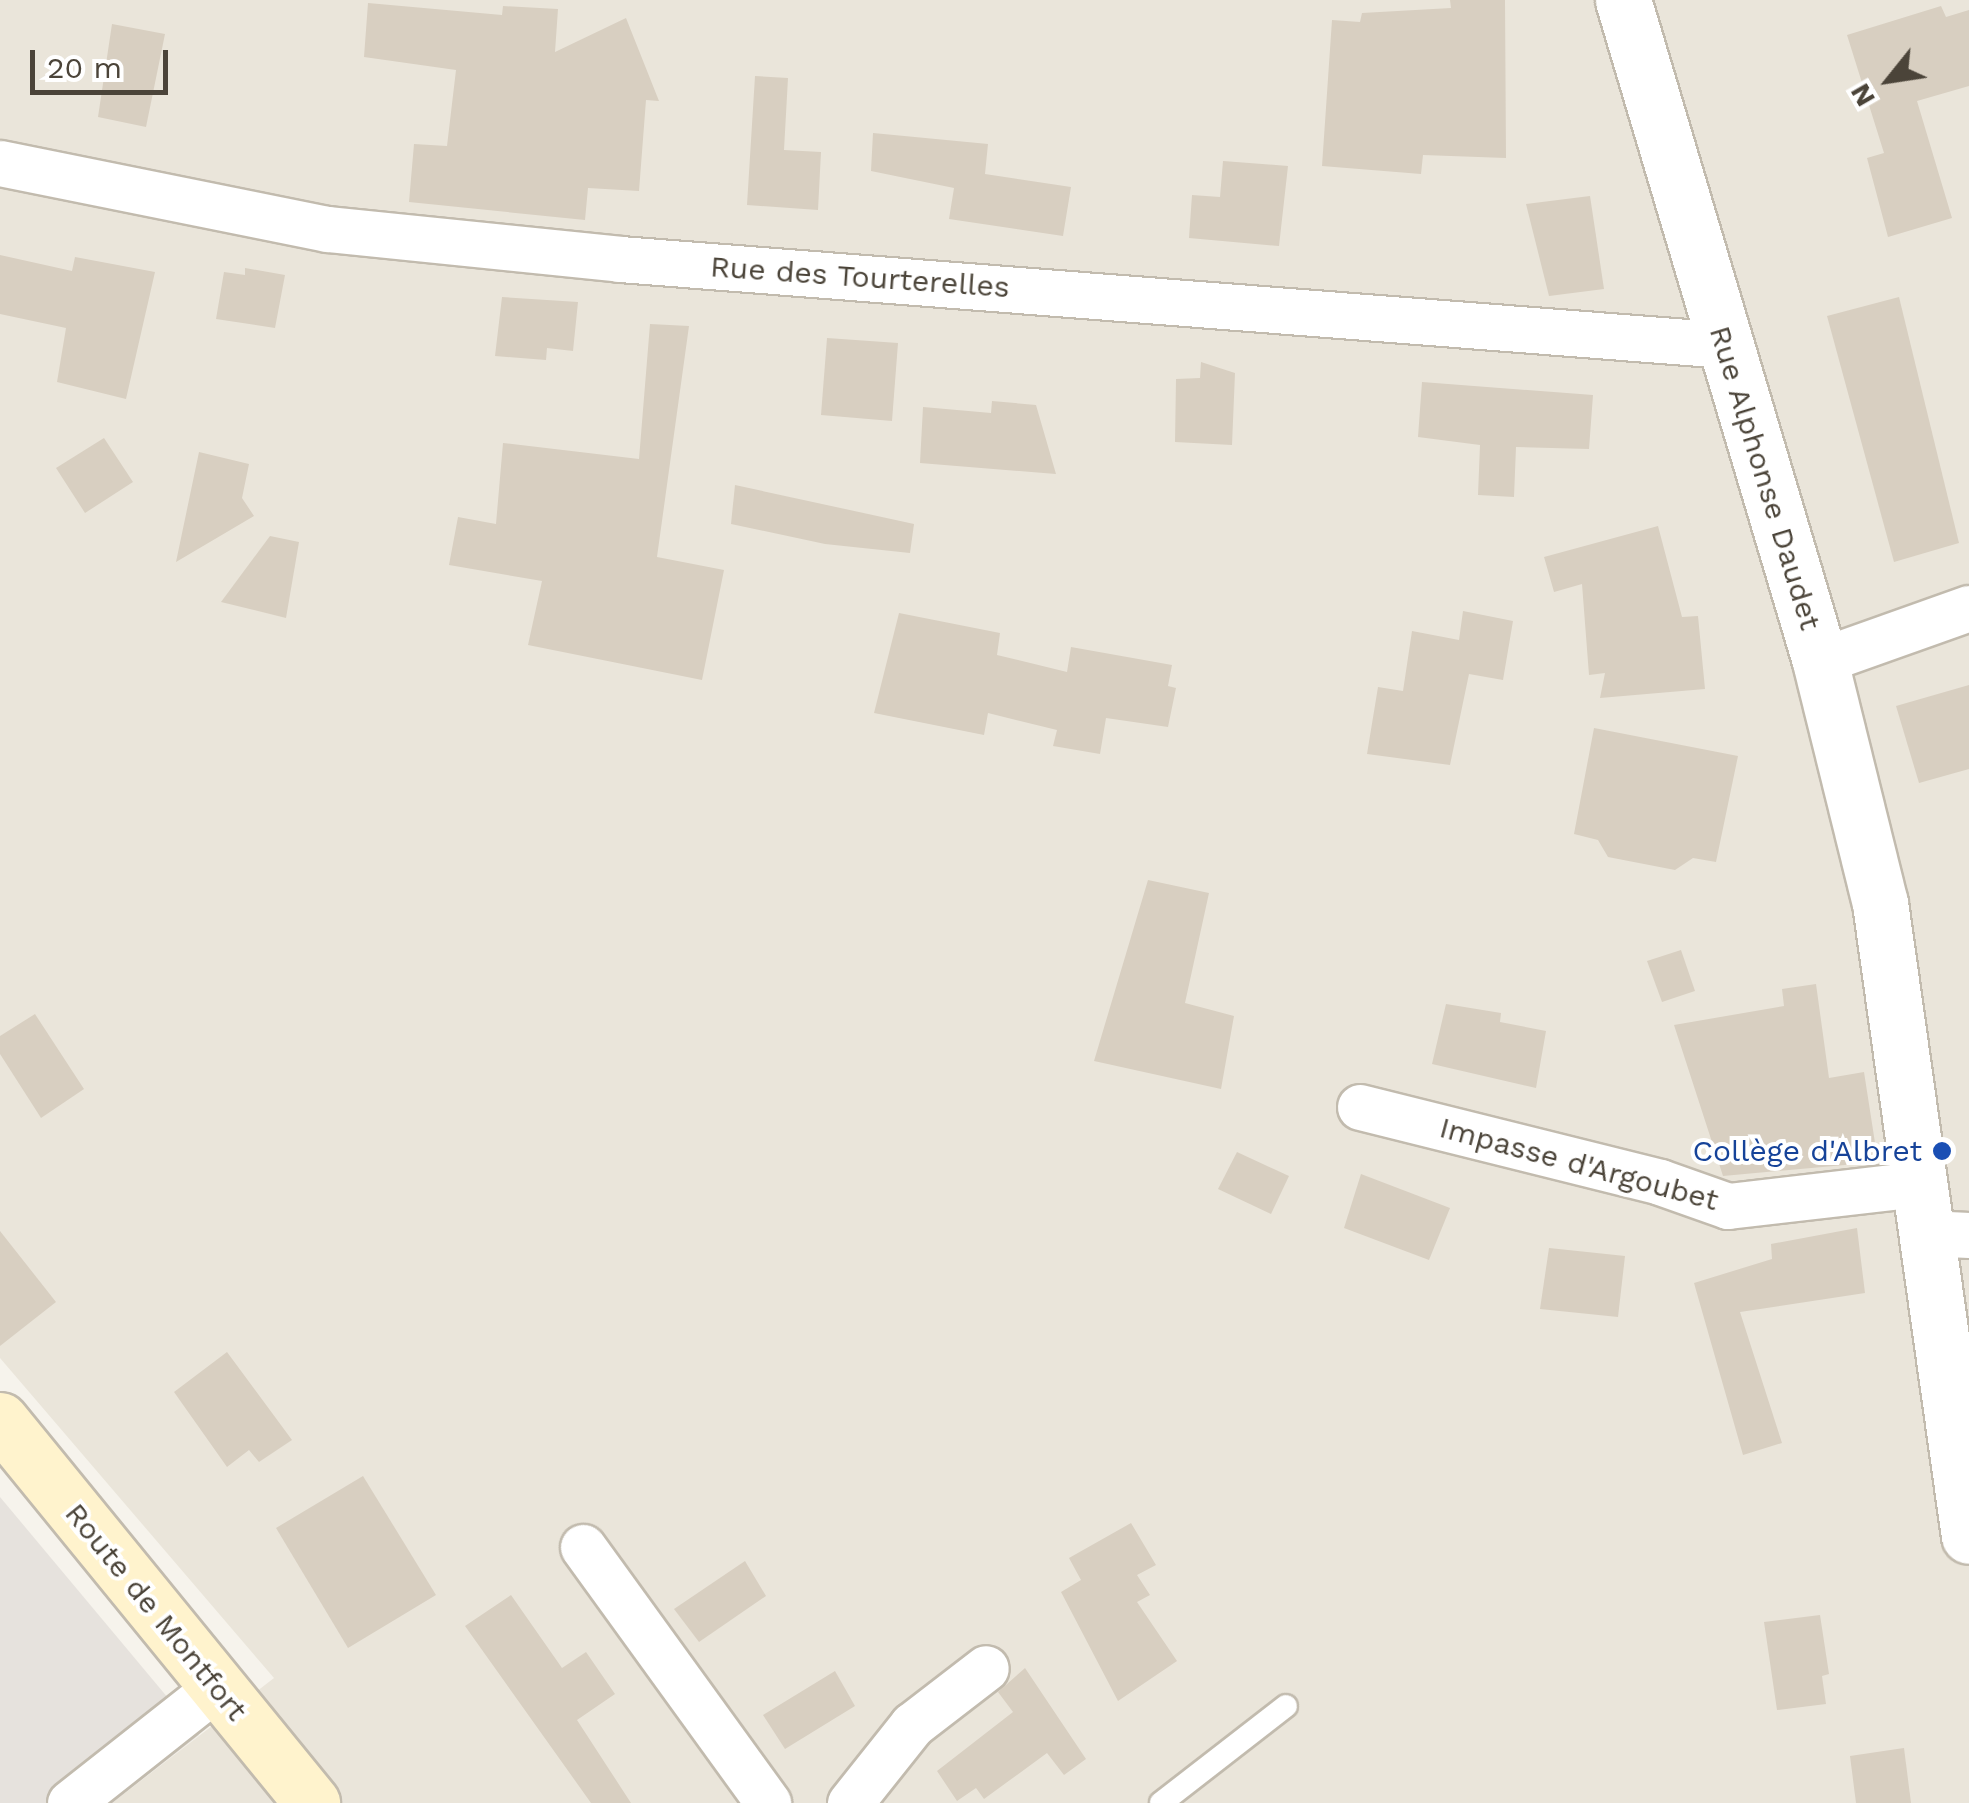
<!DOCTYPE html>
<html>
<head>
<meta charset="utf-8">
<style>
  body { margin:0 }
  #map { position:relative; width:1969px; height:1803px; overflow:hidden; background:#f6f3ec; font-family:"Work Sans",sans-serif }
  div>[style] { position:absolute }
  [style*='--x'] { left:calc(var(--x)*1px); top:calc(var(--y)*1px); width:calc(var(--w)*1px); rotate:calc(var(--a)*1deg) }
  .residential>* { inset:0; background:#eae5da }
  .industrial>* { inset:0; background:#e6e2dd }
  .building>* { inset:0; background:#d8cfc1 }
  .roads { filter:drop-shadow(2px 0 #c2bbae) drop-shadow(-2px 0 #c2bbae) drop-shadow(0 2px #c2bbae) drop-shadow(0 -2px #c2bbae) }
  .service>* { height:22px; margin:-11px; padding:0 11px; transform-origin:11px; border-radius:11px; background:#fff }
  .minor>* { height:45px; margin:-22.5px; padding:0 22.5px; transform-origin:22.5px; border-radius:22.5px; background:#fff }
  .tertiary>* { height:55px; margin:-27.5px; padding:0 27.5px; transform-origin:27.5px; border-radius:27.5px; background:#fff }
  .secondary>* { height:55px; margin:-27.5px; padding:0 27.5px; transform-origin:27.5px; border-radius:27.5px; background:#fff3cd }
  .dots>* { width:28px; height:28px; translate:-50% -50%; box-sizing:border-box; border:5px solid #fff; border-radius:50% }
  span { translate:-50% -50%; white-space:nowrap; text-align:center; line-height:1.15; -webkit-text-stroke:8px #fff; paint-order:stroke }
  .street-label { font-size:30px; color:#4b4439 }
  .transit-label { font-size:30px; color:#164399 }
  .right { translate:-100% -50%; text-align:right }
  .north { position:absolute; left:1839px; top:30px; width:100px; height:100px; -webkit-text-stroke:8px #fff; paint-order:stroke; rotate:240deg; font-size:28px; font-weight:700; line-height:40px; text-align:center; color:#4b4439 }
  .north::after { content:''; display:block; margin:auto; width:35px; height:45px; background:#4b4439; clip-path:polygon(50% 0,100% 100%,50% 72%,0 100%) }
  .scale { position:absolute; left:30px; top:50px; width:138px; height:45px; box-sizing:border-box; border:5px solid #4b4439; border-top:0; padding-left:12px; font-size:30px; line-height:35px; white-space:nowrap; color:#4b4439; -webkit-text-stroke:8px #fff; paint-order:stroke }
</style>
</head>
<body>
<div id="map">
  <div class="residential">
    <div style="clip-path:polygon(0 0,1969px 0,1969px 1803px,112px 1803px,274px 1678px,0 1358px)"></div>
  </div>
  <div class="industrial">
    <div style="clip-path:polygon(0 1497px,199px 1735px,112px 1803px,0 1803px)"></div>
  </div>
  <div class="building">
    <div style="clip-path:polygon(1450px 0,1505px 0,1506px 158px,1423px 155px,1421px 174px,1322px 166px,1332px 20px,1360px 22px,1362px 13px,1451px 8px)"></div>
    <div style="clip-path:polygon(368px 3px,502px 15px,503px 6px,558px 9px,555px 52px,626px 18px,659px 101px,646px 100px,639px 191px,588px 188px,585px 220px,409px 202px,414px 144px,447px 146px,456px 70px,364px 57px)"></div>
    <div style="clip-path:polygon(1941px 6px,1946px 17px,1969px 10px,1969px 86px,1917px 101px,1952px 218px,1888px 237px,1867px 158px,1884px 153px,1847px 35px)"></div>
    <div style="clip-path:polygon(112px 24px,165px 34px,146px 127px,98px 117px)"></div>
    <div style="clip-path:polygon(755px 76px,788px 78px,784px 150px,821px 152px,818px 210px,747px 205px)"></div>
    <div style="clip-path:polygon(873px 133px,988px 144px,985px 174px,1071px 187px,1063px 236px,949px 219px,954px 188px,871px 171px)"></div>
    <div style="clip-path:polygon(1223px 161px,1288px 166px,1279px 246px,1189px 238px,1192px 195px,1220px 197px)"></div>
    <div style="clip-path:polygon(1590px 196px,1604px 289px,1549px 296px,1526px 204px)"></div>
    <div style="clip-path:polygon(0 255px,72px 271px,75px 257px,155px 272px,126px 399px,57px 382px,66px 328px,0 314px)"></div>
    <div style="clip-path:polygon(245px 268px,285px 275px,275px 328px,216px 319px,224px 272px,245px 275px)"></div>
    <div style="clip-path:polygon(502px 297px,578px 302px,573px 351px,547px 348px,546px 360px,495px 356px)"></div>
    <div style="clip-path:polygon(1899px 297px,1959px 543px,1894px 562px,1827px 316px)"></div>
    <div style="clip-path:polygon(650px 324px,689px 326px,657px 557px,724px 570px,702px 680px,528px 645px,542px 581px,449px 565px,458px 517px,496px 524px,503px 443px,639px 459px)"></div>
    <div style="clip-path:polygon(827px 338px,898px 343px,892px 421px,821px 415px)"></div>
    <div style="clip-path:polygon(1201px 362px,1235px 373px,1232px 445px,1175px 442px,1176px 379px,1200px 378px)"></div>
    <div style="clip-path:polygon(1422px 382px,1593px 395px,1589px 449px,1516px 447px,1514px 497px,1478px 495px,1480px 445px,1418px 437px)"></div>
    <div style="clip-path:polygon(992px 401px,1036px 405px,1056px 474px,920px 463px,923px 407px,991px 413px)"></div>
    <div style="clip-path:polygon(104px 438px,133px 482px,85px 513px,56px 468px)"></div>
    <div style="clip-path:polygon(199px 452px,249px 464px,242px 498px,254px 516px,176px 562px)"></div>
    <div style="clip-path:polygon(735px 485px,914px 524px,910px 553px,825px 544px,731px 524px)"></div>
    <div style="clip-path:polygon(1658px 526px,1682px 617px,1698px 616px,1705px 689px,1600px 698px,1605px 673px,1589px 675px,1582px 584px,1554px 592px,1544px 557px)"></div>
    <div style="clip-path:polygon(270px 536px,299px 542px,286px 618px,221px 602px)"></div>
    <div style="clip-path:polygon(1463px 611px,1513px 621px,1503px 680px,1469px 674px,1450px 765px,1367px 754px,1378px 687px,1403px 691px,1412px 631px,1459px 640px)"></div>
    <div style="clip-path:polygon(899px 613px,1000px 633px,997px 655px,1067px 672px,1071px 647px,1172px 665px,1168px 686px,1176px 688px,1168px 727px,1106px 718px,1100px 754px,1053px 746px,1057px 730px,988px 713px,984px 735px,874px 713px)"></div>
    <div style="clip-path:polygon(1969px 685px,1969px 769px,1919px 783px,1896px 706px)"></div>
    <div style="clip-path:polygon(1594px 728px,1738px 756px,1716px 862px,1693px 858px,1675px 870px,1608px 857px,1598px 840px,1574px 834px)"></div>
    <div style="clip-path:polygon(1148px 880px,1209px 893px,1185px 1003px,1234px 1016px,1221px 1089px,1094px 1061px)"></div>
    <div style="clip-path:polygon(1681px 950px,1695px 991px,1662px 1002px,1647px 961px)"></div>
    <div style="clip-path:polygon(1816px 984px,1829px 1078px,1864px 1072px,1878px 1162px,1723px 1176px,1674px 1025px,1784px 1006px,1782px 989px)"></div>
    <div style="clip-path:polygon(1446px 1004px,1501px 1013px,1500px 1022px,1546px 1031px,1536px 1088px,1432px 1064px)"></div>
    <div style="clip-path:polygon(35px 1014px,84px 1089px,41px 1118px,0 1054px,0 1036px)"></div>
    <div style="clip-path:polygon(1237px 1152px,1289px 1176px,1271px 1214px,1218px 1189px)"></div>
    <div style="clip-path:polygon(1361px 1174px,1450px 1208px,1429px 1260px,1344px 1228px)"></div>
    <div style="clip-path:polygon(1857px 1228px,1865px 1293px,1740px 1312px,1782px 1443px,1743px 1455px,1694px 1283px,1772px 1259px,1771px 1244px)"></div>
    <div style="clip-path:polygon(0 1231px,56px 1302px,0 1346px)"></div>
    <div style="clip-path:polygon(1549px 1248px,1625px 1256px,1618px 1317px,1540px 1309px)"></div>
    <div style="clip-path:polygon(227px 1352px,292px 1440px,259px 1462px,249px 1450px,227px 1467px,174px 1392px)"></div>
    <div style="clip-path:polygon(363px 1476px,436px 1595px,348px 1648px,276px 1528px)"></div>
    <div style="clip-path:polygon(1131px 1523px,1156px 1565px,1137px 1575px,1150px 1595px,1137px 1602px,1177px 1661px,1118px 1701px,1061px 1592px,1081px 1580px,1069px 1558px)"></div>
    <div style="clip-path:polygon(745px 1561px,766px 1596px,699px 1642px,674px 1609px)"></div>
    <div style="clip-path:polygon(511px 1595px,562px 1668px,586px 1652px,615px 1694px,577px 1720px,631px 1803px,591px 1803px,465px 1626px)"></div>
    <div style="clip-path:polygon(1820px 1615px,1829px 1674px,1822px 1676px,1826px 1704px,1777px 1710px,1764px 1622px)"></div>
    <div style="clip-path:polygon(1025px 1668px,1086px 1759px,1064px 1775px,1047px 1753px,984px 1799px,976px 1788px,957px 1801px,937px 1771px,1013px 1712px,998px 1692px)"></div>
    <div style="clip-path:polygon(835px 1671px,855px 1706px,785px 1749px,763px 1715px)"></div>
    <div style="clip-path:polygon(1904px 1748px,1911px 1803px,1856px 1803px,1850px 1756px)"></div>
  </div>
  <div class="roads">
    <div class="service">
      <div style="--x:1161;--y:1803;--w:158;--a:-37.8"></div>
    </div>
    <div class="minor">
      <div style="--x:0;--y:163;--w:334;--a:11.4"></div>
      <div style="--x:327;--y:229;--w:295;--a:5.8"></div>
      <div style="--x:620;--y:259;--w:1108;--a:4.45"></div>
      <div style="--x:1820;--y:661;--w:158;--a:-19.6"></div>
      <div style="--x:1360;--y:1107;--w:309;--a:14"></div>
      <div style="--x:1660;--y:1182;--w:72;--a:19.4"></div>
      <div style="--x:1728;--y:1206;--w:192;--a:-6.6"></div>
      <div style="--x:1926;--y:1233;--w:43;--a:2.7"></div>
      <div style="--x:583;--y:1547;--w:316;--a:54.1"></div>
      <div style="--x:70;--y:1803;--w:187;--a:-38.3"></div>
      <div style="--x:850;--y:1803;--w:100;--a:-51.5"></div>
      <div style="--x:912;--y:1725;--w:93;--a:-37.6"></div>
    </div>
    <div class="tertiary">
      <div style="--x:1623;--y:0;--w:690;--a:73.4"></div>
      <div style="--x:1820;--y:661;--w:249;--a:76.1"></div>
      <div style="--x:1880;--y:903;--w:639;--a:82"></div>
    </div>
    <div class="secondary">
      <div style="--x:0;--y:1420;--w:494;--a:50.8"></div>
    </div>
  </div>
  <div class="dots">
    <div style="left:1942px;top:1151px;background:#1a4fb4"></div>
  </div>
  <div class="street-label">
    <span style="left:860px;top:277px;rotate:4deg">Rue des Tourterelles</span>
    <span style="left:1765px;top:478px;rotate:73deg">Rue Alphonse Daudet</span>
    <span style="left:1579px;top:1164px;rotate:15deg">Impasse d'Argoubet</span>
    <span style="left:156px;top:1612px;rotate:51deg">Route de Montfort</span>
  </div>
  <div class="transit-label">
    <span class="right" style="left:1922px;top:1151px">Collège d'Albret</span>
  </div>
  <div class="north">N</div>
  <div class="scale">20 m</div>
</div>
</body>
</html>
